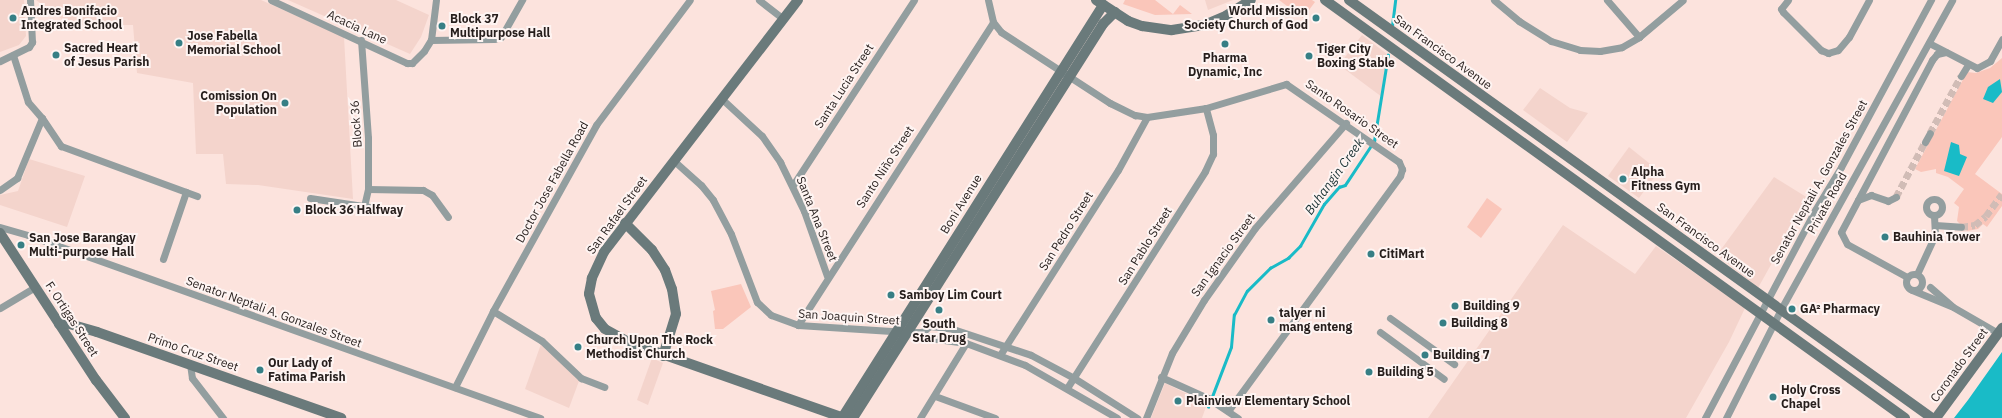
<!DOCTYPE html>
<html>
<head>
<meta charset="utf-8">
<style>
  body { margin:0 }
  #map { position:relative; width:2002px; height:418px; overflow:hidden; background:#fce3dd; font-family:"IBM Plex Sans",sans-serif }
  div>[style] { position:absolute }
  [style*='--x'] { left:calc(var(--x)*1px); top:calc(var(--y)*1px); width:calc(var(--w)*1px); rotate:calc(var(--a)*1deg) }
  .built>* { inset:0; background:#f4d4cc }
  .green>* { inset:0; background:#fac6ba }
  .water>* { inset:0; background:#19bbc7 }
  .stream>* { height:2.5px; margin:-1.25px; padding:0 1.25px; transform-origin:1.25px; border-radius:1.25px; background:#19bbc7 }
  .street-tunnel>* { height:7px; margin-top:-3.5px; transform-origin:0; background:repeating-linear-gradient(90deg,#d1bcb6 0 7px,transparent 0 10.5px) }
  .street>* { height:7px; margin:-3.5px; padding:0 3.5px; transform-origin:3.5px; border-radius:3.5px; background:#939e9f }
  .street>.ring { margin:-3.5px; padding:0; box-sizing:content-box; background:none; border:7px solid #939e9f; border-radius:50% }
  .secondary>* { height:10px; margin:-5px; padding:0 5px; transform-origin:5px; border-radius:5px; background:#6a7a7b }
  .dots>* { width:11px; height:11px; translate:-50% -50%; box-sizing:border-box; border:2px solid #fef4f2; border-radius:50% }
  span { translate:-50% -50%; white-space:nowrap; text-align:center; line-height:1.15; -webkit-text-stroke:4px #fef4f2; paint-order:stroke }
  .poi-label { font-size:12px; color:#261e1c; font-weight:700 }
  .left { translate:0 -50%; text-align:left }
  .right { translate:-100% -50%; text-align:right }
  .street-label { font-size:12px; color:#261e1c }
  .water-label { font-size:13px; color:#1b3335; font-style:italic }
</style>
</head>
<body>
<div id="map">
  <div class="built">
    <div style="clip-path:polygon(0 0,24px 0,26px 36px,19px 45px,0 52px)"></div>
    <div style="clip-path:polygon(36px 0,261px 0,344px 37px,353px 199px,258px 185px,226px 184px,223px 154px,196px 154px,193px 83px,137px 73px,133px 25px,70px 25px)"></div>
    <div style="clip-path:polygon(288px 0,396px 0,429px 15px,421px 37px,410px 54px)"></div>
    <div style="clip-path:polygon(1205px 0,1233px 0,1208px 10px)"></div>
    <div style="clip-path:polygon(1362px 35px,1387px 54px,1382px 97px,1339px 65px)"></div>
    <div style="clip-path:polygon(1540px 88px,1570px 108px,1588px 113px,1567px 142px,1523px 110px)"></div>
    <div style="clip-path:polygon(1629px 147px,1659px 171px,1639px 198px,1608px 176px)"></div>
    <div style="clip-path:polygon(29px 159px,85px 176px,67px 227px,0 205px,0 195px,18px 191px)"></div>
    <div style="clip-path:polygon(1774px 177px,1808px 198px,1758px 288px,1717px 255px)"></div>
    <div style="clip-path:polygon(1563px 225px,1635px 274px,1656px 246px,1745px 308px,1729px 342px,1686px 418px,1428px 418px)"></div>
    <div style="clip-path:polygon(541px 344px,579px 381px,569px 408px,525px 389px)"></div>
    <div style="clip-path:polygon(652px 358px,663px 363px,648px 405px,637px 400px)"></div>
    <div style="clip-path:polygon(1165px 383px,1207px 404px,1202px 418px,1151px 418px)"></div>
  </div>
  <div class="green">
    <div style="clip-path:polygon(1125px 0,1155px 0,1173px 14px,1180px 5px,1192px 14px,1155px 15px,1123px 4px)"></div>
    <div style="clip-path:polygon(1279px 0,1312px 0,1315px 2px,1303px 18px)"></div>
    <div style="clip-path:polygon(2002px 58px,2002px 137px,1975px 174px,2002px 194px,2002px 206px,1987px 227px,1983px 224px,1978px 229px,1967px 231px,1957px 221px,1959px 207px,1954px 203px,1964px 189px,1948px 177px,1936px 173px,1936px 169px,1921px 172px,1915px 169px,1967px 72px,1976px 73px,1990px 68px)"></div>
    <div style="clip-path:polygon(1487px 198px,1502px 209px,1481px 238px,1467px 227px)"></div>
    <div style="clip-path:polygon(741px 284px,751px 307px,723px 329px,715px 329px,713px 311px,715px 310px,711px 291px)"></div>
  </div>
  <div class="water">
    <div style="clip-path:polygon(2000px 79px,2002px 92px,1993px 103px,1983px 99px,1988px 87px)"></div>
    <div style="clip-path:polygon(1951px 142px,1959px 145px,1960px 154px,1967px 157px,1959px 176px,1944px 171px)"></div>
    <div style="clip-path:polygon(2002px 352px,2002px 418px,1954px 418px,1968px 400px)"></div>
  </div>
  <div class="stream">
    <div style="--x:1392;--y:26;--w:26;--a:-83"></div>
    <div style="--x:1208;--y:407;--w:64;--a:-69"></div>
    <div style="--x:1231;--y:347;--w:32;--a:-85"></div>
    <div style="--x:1234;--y:315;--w:27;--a:-62"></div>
    <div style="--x:1247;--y:291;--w:33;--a:-45"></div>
    <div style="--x:1270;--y:268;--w:21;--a:-29"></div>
    <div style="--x:1288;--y:258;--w:17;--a:-45"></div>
    <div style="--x:1300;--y:246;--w:48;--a:-60.3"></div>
    <div style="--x:1324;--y:204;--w:23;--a:-49"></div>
    <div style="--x:1339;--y:187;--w:6;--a:-18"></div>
    <div style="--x:1345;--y:185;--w:53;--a:-56.6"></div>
    <div style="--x:1374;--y:141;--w:87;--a:-80.8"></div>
  </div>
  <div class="street-tunnel">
    <div style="--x:1930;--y:133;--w:65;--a:-61.5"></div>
    <div style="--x:1896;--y:197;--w:62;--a:-62.2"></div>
    <div style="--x:1961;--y:227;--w:14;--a:-8"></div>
    <div style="--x:1975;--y:225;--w:14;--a:-39"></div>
    <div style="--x:1986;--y:216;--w:27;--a:-54"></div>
  </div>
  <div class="street">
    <div style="--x:271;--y:0;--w:150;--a:24.9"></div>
    <div style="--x:407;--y:63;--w:5;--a:0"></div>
    <div style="--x:412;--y:63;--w:17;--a:-45"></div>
    <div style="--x:424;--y:51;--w:13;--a:-58"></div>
    <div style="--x:431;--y:40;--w:40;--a:-82.9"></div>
    <div style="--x:759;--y:0;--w:31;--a:38"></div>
    <div style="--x:988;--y:0;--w:23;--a:77"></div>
    <div style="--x:993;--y:22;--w:13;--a:51"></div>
    <div style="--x:1001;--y:32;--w:130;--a:33.1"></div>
    <div style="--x:1110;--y:103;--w:28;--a:26"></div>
    <div style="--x:1135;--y:115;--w:12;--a:9"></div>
    <div style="--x:1147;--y:117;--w:60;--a:-8.7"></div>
    <div style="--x:1206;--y:108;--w:84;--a:-16.7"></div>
    <div style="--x:1286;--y:84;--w:137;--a:34.6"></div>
    <div style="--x:1399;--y:162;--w:8;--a:67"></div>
    <div style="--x:1402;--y:169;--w:7;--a:106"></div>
    <div style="--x:1400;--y:176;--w:291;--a:126.2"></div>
    <div style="--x:1494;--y:0;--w:33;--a:40"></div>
    <div style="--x:1519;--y:21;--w:38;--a:32"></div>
    <div style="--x:1551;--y:41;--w:30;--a:17"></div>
    <div style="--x:1580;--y:50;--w:20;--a:3"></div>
    <div style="--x:1600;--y:51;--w:22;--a:-10"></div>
    <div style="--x:1622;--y:47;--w:20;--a:-30"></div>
    <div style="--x:1639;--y:37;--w:57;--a:-40.1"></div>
    <div style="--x:1607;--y:0;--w:49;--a:49.1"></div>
    <div style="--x:1788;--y:0;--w:11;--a:128"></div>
    <div style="--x:1781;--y:9;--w:4;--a:56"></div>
    <div style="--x:1783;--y:12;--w:54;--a:45"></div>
    <div style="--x:1821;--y:50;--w:8;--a:23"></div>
    <div style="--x:1828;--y:53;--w:10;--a:-17"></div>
    <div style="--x:1838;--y:50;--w:17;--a:-50"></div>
    <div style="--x:1849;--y:37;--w:42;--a:-61.6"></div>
    <div style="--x:361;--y:40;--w:98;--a:85.9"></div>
    <div style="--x:368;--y:138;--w:51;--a:90"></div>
    <div style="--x:368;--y:189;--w:17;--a:103"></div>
    <div style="--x:431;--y:40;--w:63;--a:-0.9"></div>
    <div style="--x:494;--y:39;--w:7;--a:-16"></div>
    <div style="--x:501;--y:37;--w:43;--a:-60.4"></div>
    <div style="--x:1929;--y:43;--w:54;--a:27.5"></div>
    <div style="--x:1977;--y:68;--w:15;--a:-28"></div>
    <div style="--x:1990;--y:61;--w:25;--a:-61"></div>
    <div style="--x:13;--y:55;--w:49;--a:72.3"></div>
    <div style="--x:28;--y:102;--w:21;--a:49"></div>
    <div style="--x:42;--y:118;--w:34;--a:56"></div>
    <div style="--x:61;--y:146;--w:145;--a:20.2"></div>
    <div style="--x:0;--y:61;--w:32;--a:-26"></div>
    <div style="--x:29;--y:47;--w:6;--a:-59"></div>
    <div style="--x:32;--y:42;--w:42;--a:-92.7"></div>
    <div style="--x:1961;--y:76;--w:13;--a:-58"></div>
    <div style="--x:722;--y:99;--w:54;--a:42.8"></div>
    <div style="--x:762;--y:136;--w:32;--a:55"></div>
    <div style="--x:780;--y:162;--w:55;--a:63.9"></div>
    <div style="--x:804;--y:211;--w:69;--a:70.5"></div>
    <div style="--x:1925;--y:142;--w:10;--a:-61"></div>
    <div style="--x:673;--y:160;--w:38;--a:42"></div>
    <div style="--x:701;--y:185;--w:19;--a:51"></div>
    <div style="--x:713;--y:200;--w:38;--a:62"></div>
    <div style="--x:731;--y:234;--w:73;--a:69.1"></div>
    <div style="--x:757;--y:302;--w:19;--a:43"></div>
    <div style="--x:771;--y:315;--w:29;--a:20"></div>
    <div style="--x:798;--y:325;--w:109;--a:3.7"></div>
    <div style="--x:907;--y:332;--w:15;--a:0"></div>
    <div style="--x:922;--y:332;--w:10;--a:-37"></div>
    <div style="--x:930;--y:326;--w:23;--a:7"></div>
    <div style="--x:953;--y:329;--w:82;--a:18.4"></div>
    <div style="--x:1031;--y:355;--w:49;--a:28.1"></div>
    <div style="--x:1074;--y:378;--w:75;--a:32.4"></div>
    <div style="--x:793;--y:185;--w:221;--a:-56.8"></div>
    <div style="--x:368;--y:189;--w:55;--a:1"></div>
    <div style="--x:423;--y:190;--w:10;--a:29"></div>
    <div style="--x:432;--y:195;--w:27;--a:54"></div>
    <div style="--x:0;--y:190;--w:21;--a:-35"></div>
    <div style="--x:17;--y:178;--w:65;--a:-67.4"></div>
    <div style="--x:310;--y:198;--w:67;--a:8.6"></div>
    <div class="ring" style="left:1926px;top:199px;width:9px;height:9px"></div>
    <div style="--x:1858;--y:200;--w:14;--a:-21"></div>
    <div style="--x:1871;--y:195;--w:18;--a:19"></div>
    <div style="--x:1888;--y:201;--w:9;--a:-27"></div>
    <div style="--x:1935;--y:225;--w:26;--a:4"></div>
    <div style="--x:0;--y:227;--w:29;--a:16"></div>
    <div style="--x:28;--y:235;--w:544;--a:19.67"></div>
    <div style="--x:163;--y:259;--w:71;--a:-71.1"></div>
    <div style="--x:1917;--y:274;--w:43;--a:-65.2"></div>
    <div style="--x:1935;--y:235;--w:20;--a:-93"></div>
    <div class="ring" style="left:1906px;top:274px;width:9px;height:9px"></div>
    <div style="--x:1907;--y:277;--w:68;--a:-151.2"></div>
    <div style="--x:1847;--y:244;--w:13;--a:-117"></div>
    <div style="--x:1841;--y:232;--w:195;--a:-62.1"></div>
    <div style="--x:1932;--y:60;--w:8;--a:-50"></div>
    <div style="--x:1937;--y:54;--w:9;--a:-13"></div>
    <div style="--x:1930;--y:287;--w:30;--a:41"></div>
    <div style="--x:1953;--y:307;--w:52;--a:30"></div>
    <div style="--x:1912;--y:290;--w:42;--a:22.3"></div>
    <div style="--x:0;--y:308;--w:41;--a:-31"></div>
    <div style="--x:493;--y:311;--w:57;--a:31.5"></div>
    <div style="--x:542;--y:341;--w:54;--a:43.5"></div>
    <div style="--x:581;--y:378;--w:25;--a:21"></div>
    <div style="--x:1390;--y:318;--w:79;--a:35.7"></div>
    <div style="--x:798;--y:325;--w:360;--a:-57.2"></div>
    <div style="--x:922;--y:332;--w:10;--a:37"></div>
    <div style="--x:930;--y:338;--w:36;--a:8"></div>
    <div style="--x:966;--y:343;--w:63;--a:20.4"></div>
    <div style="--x:1025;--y:365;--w:106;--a:29.9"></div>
    <div style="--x:1380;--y:332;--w:79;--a:36.3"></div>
    <div style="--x:1000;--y:355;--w:219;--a:-57.5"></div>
    <div style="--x:1118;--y:170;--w:60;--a:-61.3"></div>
    <div style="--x:190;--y:364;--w:14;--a:82"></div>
    <div style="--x:192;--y:378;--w:51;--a:52.2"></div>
    <div style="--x:1161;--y:377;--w:51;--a:24.1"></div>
    <div style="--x:1208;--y:398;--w:36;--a:34"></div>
    <div style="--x:455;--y:387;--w:85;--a:-63.4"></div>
    <div style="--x:493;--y:311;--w:213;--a:-61"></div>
    <div style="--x:596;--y:125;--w:156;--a:-53.1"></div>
    <div style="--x:1067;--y:388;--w:257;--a:-57.5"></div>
    <div style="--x:1205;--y:171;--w:19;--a:-65"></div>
    <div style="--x:1213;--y:154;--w:19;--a:-90"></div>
    <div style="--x:1213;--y:135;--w:28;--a:-105"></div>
    <div style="--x:935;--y:396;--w:64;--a:20.1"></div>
    <div style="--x:920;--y:418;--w:88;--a:-58.5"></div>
    <div style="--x:1146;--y:418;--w:70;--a:-68.2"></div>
    <div style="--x:1172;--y:353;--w:62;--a:-58.9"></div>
    <div style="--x:1204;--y:300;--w:88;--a:-54.7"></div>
    <div style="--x:1255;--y:228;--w:139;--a:-49.1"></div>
    <div style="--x:1705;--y:418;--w:235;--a:-62.1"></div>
    <div style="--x:1815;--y:210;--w:50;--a:-58.8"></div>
    <div style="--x:1841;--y:167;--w:190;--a:-61.7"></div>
    <div style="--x:1726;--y:418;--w:122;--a:-63.2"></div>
    <div style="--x:1781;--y:309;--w:353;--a:-61"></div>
  </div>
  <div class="secondary">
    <div style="--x:798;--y:0;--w:318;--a:127.6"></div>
    <div style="--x:604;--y:252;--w:29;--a:115"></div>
    <div style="--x:592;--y:278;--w:16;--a:101"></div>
    <div style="--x:589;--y:294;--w:25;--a:74"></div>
    <div style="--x:596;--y:318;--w:14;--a:51"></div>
    <div style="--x:605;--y:329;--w:26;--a:29"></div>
    <div style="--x:628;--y:342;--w:229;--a:19.4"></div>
    <div style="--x:1096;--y:0;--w:38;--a:33"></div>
    <div style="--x:1128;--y:21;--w:15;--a:20"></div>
    <div style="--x:1142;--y:26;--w:30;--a:8"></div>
    <div style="--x:1172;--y:30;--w:32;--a:-9"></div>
    <div style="--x:1204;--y:25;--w:25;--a:-23"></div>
    <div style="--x:1227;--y:15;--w:28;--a:-32"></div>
    <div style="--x:1325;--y:0;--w:715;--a:35.78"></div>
    <div style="--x:1349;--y:0;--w:717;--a:35.64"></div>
    <div style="--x:625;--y:223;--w:38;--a:45"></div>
    <div style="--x:652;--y:250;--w:24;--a:57"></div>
    <div style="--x:665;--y:270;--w:20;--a:70"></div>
    <div style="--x:672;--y:289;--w:25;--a:81"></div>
    <div style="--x:676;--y:314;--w:44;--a:107.2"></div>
    <div style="--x:0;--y:233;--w:176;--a:56.9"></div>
    <div style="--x:96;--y:380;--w:48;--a:52.7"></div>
    <div style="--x:59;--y:324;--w:7;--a:-8"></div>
    <div style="--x:66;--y:323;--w:32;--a:16"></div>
    <div style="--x:97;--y:332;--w:259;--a:19.4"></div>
    <div style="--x:842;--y:418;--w:489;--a:-57.7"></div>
    <div style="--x:853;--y:418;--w:467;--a:-57.6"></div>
    <div style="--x:1103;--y:24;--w:17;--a:-45"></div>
    <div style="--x:1936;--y:418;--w:112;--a:-53.7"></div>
  </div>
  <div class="dots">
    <div style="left:13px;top:18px;background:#367f85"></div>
    <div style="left:1316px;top:18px;background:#367f85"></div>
    <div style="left:442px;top:26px;background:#367f85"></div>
    <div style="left:179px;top:43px;background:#367f85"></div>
    <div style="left:1225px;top:44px;background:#367f85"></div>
    <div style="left:56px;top:55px;background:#367f85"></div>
    <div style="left:1309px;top:56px;background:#367f85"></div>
    <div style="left:285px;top:103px;background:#367f85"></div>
    <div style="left:1623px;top:179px;background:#367f85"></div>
    <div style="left:297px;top:210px;background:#367f85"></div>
    <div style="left:1885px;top:237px;background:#367f85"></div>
    <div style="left:21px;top:245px;background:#367f85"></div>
    <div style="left:1371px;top:254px;background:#367f85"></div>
    <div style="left:891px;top:295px;background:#367f85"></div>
    <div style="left:1455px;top:306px;background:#367f85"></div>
    <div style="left:1792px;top:309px;background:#367f85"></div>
    <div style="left:939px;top:310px;background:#367f85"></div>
    <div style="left:1271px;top:320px;background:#367f85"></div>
    <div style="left:1443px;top:323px;background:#367f85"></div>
    <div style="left:578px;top:347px;background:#367f85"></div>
    <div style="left:1425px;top:355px;background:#367f85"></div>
    <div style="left:260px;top:370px;background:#367f85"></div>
    <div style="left:1369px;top:372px;background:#367f85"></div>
    <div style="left:1773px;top:397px;background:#367f85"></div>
    <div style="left:1178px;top:401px;background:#367f85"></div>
  </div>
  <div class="poi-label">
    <span class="left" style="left:21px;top:18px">Andres Bonifacio<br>Integrated School</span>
    <span class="right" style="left:1308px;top:18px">World Mission<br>Society Church of God</span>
    <span class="left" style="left:450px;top:26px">Block 37<br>Multipurpose Hall</span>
    <span class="left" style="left:187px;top:43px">Jose Fabella<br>Memorial School</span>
    <span class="left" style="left:64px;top:55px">Sacred Heart<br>of Jesus Parish</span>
    <span class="left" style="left:1317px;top:56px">Tiger City<br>Boxing Stable</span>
    <span style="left:1225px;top:65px">Pharma<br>Dynamic, Inc</span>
    <span class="right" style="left:277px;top:103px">Comission On<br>Population</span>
    <span class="left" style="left:1631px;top:179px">Alpha<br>Fitness Gym</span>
    <span class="left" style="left:305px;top:210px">Block 36 Halfway</span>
    <span class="left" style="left:1893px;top:237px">Bauhinia Tower</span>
    <span class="left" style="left:29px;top:245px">San Jose Barangay<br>Multi-purpose Hall</span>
    <span class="left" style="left:1379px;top:254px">CitiMart</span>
    <span class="left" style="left:899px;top:295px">Samboy Lim Court</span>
    <span class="left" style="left:1463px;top:306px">Building 9</span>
    <span class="left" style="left:1800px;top:309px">GA² Pharmacy</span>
    <span class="left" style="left:1279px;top:320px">talyer ni<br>mang enteng</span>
    <span class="left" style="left:1451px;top:323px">Building 8</span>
    <span style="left:939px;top:331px">South<br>Star Drug</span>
    <span class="left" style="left:586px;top:347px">Church Upon The Rock<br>Methodist Church</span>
    <span class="left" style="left:1433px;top:355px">Building 7</span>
    <span class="left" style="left:268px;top:370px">Our Lady of<br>Fatima Parish</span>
    <span class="left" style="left:1377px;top:372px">Building 5</span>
    <span class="left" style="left:1781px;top:397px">Holy Cross<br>Chapel</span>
    <span class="left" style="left:1186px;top:401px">Plainview Elementary School</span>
  </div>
  <div class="street-label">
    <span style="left:357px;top:27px;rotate:25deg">Acacia Lane</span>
    <span style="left:1443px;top:52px;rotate:36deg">San Francisco Avenue</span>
    <span style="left:844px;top:86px;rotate:-57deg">Santa Lucia Street</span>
    <span style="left:1352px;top:114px;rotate:35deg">Santo Rosario Street</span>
    <span style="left:356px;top:124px;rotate:-94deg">Block 36</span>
    <span style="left:885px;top:167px;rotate:-57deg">Santo Niño Street</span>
    <span style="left:552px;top:182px;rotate:-61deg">Doctor Jose Fabella Road</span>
    <span style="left:1819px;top:182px;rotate:-61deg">Senator Neptali A. Gonzales Street</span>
    <span style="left:1827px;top:203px;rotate:-61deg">Private Road</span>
    <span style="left:961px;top:204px;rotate:-58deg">Boni Avenue</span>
    <span style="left:617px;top:215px;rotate:-54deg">San Rafael Street</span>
    <span style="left:817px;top:219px;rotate:68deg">Santa Ana Street</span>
    <span style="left:1066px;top:231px;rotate:-58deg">San Pedro Street</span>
    <span style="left:1706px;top:240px;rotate:36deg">San Francisco Avenue</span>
    <span style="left:1145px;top:246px;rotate:-58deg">San Pablo Street</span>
    <span style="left:1223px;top:255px;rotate:-54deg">San Ignacio Street</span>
    <span style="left:274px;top:312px;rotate:20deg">Senator Neptali A. Gonzales Street</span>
    <span style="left:849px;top:317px;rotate:4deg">San Joaquin Street</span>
    <span style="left:72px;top:319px;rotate:57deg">F. Ortigas Street</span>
    <span style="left:193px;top:352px;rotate:19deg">Primo Cruz Street</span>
    <span style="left:1959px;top:365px;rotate:-54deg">Coronado Street</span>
  </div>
  <div class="water-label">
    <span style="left:1335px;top:177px;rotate:-54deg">Buhangin Creek</span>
  </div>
</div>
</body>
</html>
